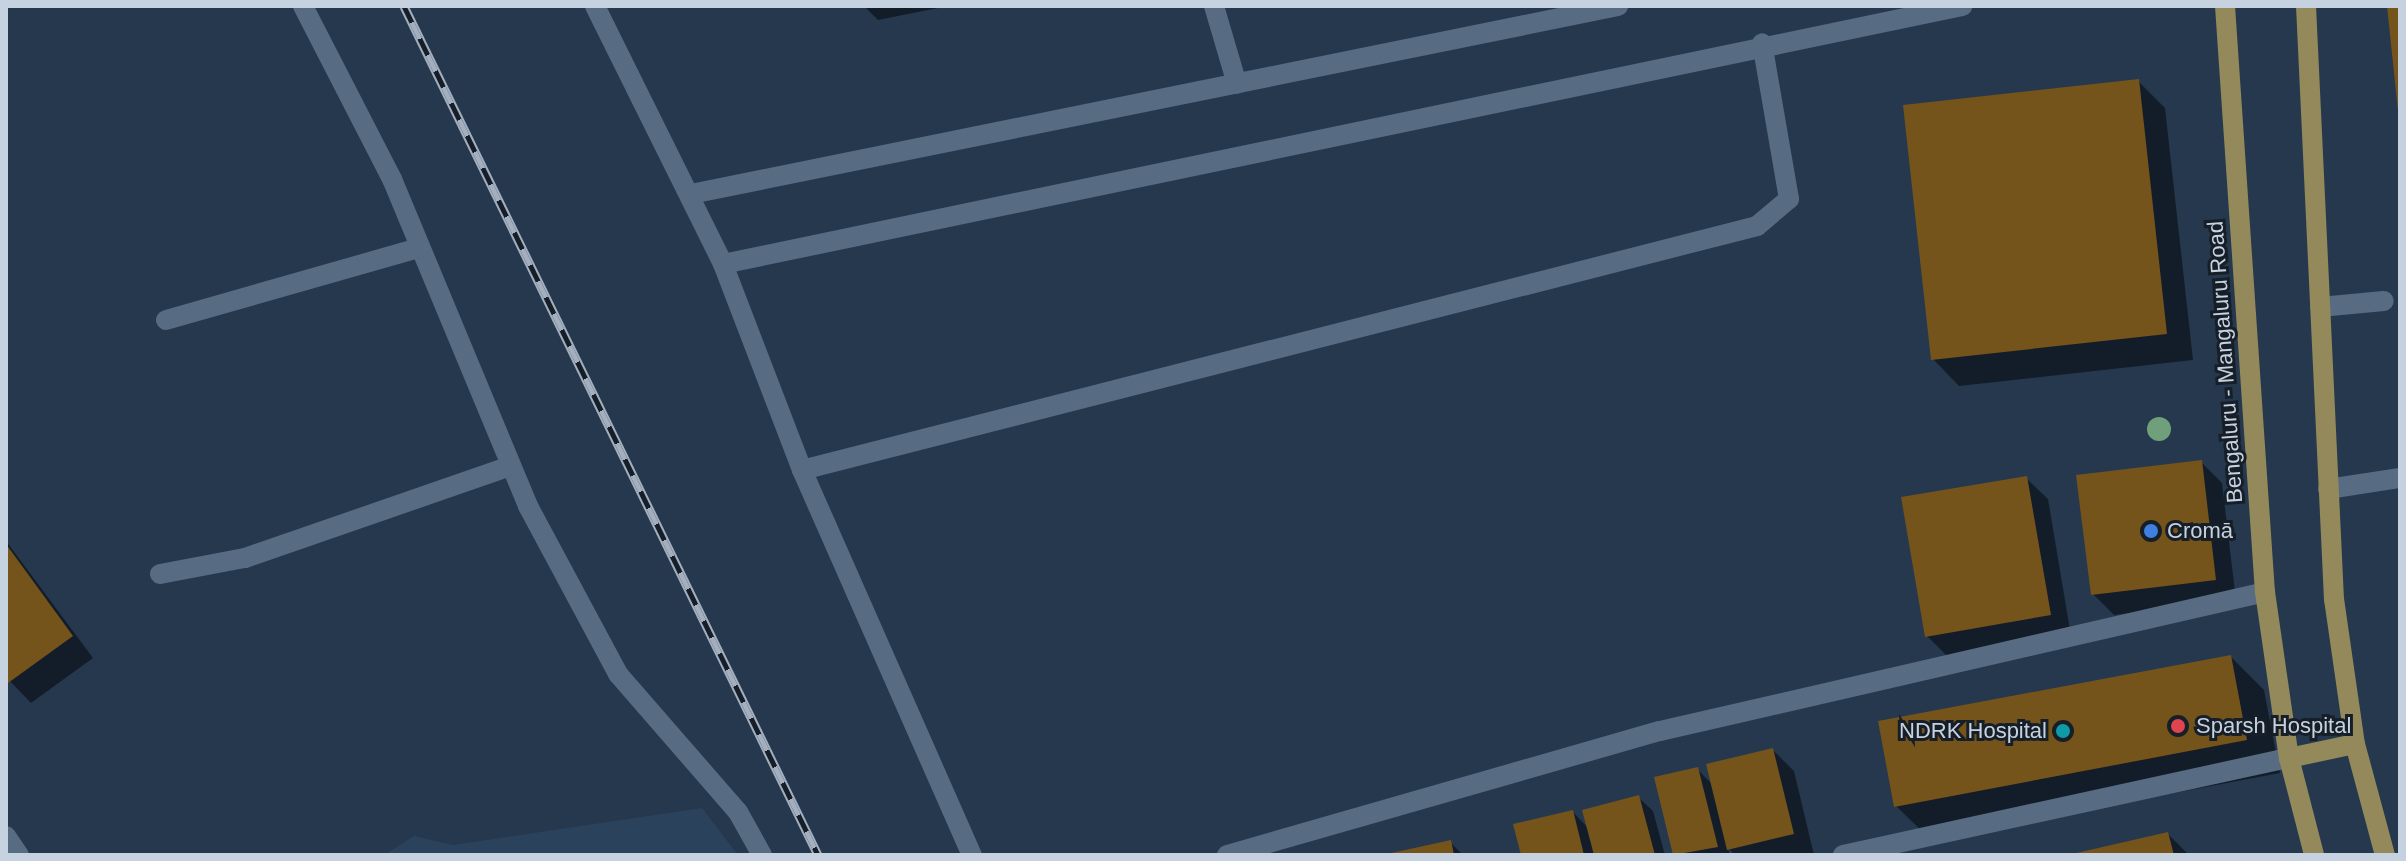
<!DOCTYPE html>
<html>
<head>
<meta charset="utf-8">
<style>
  body { margin:0 }
  #map { position:relative; width:2406px; height:861px; overflow:hidden; background:#25384d; font-family:Arial,sans-serif }
  div>[style] { position:absolute }
  [style*='--x'] { left:calc(var(--x)*1px); top:calc(var(--y)*1px); width:calc(var(--w)*1px); rotate:calc(var(--a)*1deg) }
  .built>* { inset:0; background:#2b425c }
  .shadow>* { inset:0; background:#0007 }
  .building>* { inset:0; background:#74541b }
  .minor>* { height:20px; margin:-10px; padding:0 10px; transform-origin:10px; border-radius:10px; background:#576b83 }
  .major>* { height:20px; margin:-10px; padding:0 10px; transform-origin:10px; border-radius:10px; background:#93895a }
  .rail>* { height:9px; margin-top:-4.5px; transform-origin:0; background:repeating-linear-gradient(90deg,#161e28 0 18px,#a3afbf 0 36px); box-sizing:border-box; border-block:2px solid #a3afbf }
  .trees>* { width:24px; height:24px; margin:-12px; border-radius:50%; background:#70a07b }
  .dots>* { width:22px; height:22px; translate:-50% -50%; box-sizing:border-box; border:4px solid #161e28; border-radius:50% }
  span { translate:-50% -50%; white-space:nowrap; text-align:center; line-height:1.15; -webkit-text-stroke:6px #161e28; paint-order:stroke }
  .street-label { font-size:22px; color:#c7d2e0 }
  .poi-label { font-size:22px; color:#c7d2e0 }
  .left { translate:0 -50%; text-align:left }
  .right { translate:-100% -50%; text-align:right }
  .frame { position:absolute; inset:0; border:8px solid #c7d2e0; pointer-events:none }
</style>
</head>
<body>
<div id="map">
  <div class="built">
    <div style="clip-path:polygon(702px 808px,738px 855px,384px 855px,414px 836px,453px 845px)"></div>
  </div>
  <div class="shadow">
    <div style="clip-path:polygon(864px 6px,948px 6px,878px 20px)"></div>
    <div style="clip-path:polygon(2138px 81px,2165px 108px,2193px 360px,1959px 386px,1933px 359px)"></div>
    <div style="clip-path:polygon(2201px 462px,2222px 483px,2236px 600px,2114px 615px,2093px 594px)"></div>
    <div style="clip-path:polygon(2026px 478px,2048px 499px,2071px 636px,1948px 657px,1927px 636px)"></div>
    <div style="clip-path:polygon(6px 541px,93px 658px,31px 703px,6px 677px)"></div>
    <div style="clip-path:polygon(2231px 657px,2264px 690px,2280px 773px,1930px 839px,1896px 806px)"></div>
    <div style="clip-path:polygon(1773px 750px,1794px 771px,1814px 855px,1735px 855px,1728px 848px,1730px 855px,1675px 855px,1657px 779px,1697px 769px,1713px 785px)"></div>
    <div style="clip-path:polygon(1638px 797px,1653px 811px,1665px 855px,1523px 855px,1573px 812px,1589px 829px)"></div>
    <div style="clip-path:polygon(2168px 834px,2189px 855px,2075px 855px)"></div>
    <div style="clip-path:polygon(1450px 842px,1463px 855px,1391px 855px)"></div>
  </div>
  <div class="building">
    <div style="clip-path:polygon(2387px 6px,2400px 6px,2400px 111px,2398px 111px)"></div>
    <div style="clip-path:polygon(2139px 79px,2167px 334px,1931px 360px,1903px 105px)"></div>
    <div style="clip-path:polygon(2202px 460px,2216px 580px,2091px 595px,2076px 475px)"></div>
    <div style="clip-path:polygon(2027px 476px,2051px 615px,1925px 637px,1901px 497px)"></div>
    <div style="clip-path:polygon(6px 544px,73px 636px,8px 683px,6px 680px)"></div>
    <div style="clip-path:polygon(2231px 655px,2247px 740px,1894px 807px,1878px 721px)"></div>
    <div style="clip-path:polygon(1773px 748px,1794px 834px,1727px 850px,1706px 764px)"></div>
    <div style="clip-path:polygon(1698px 767px,1718px 847px,1673px 855px,1654px 777px)"></div>
    <div style="clip-path:polygon(1639px 795px,1655px 855px,1594px 855px,1582px 810px)"></div>
    <div style="clip-path:polygon(1573px 810px,1584px 855px,1521px 855px,1513px 824px)"></div>
    <div style="clip-path:polygon(2168px 832px,2174px 855px,2072px 855px,2072px 854px)"></div>
    <div style="clip-path:polygon(1451px 840px,1454px 855px,1388px 855px,1387px 854px)"></div>
  </div>
  <div class="minor">
    <div style="--x:303;--y:6;--w:195;--a:62.8"></div>
    <div style="--x:392;--y:179;--w:354;--a:67.4"></div>
    <div style="--x:528;--y:506;--w:191;--a:61.8"></div>
    <div style="--x:618;--y:674;--w:183;--a:49"></div>
    <div style="--x:738;--y:812;--w:49;--a:60.8"></div>
    <div style="--x:595;--y:6;--w:288;--a:63.6"></div>
    <div style="--x:723;--y:264;--w:221;--a:69"></div>
    <div style="--x:802;--y:470;--w:421;--a:66.2"></div>
    <div style="--x:1214;--y:6;--w:81;--a:73.6"></div>
    <div style="--x:691;--y:194;--w:946;--a:-11.46"></div>
    <div style="--x:723;--y:264;--w:1266;--a:-11.76"></div>
    <div style="--x:2320;--y:307;--w:64;--a:-5.4"></div>
    <div style="--x:166;--y:320;--w:263;--a:-15.9"></div>
    <div style="--x:802;--y:470;--w:986;--a:-14.33"></div>
    <div style="--x:1757;--y:226;--w:42;--a:-40.2"></div>
    <div style="--x:1789;--y:199;--w:158;--a:-99.8"></div>
    <div style="--x:2328;--y:489;--w:73;--a:-8.7"></div>
    <div style="--x:160;--y:574;--w:86;--a:-10.7"></div>
    <div style="--x:245;--y:558;--w:281;--a:-19.1"></div>
    <div style="--x:6;--y:836;--w:23;--a:56"></div>
    <div style="--x:1227;--y:855;--w:450;--a:-16"></div>
    <div style="--x:1660;--y:731;--w:621;--a:-12.94"></div>
    <div style="--x:1843;--y:855;--w:456;--a:-12.3"></div>
  </div>
  <div class="major">
    <div style="--x:2225;--y:6;--w:587;--a:86.1"></div>
    <div style="--x:2265;--y:592;--w:168;--a:81.8"></div>
    <div style="--x:2289;--y:758;--w:100;--a:75.5"></div>
    <div style="--x:2306;--y:6;--w:594;--a:87.3"></div>
    <div style="--x:2334;--y:599;--w:147;--a:81.8"></div>
    <div style="--x:2355;--y:744;--w:115;--a:74.9"></div>
    <div style="--x:2289;--y:758;--w:67;--a:-12"></div>
  </div>
  <div class="rail">
    <div style="--x:404;--y:6;--w:945;--a:64"></div>
  </div>
  <div class="trees">
    <div style="left:2159px;top:429px"></div>
  </div>
  <div class="dots">
    <div style="left:2151px;top:531px;background:#3f7fe0"></div>
    <div style="left:2178px;top:726px;background:#e0444e"></div>
    <div style="left:2063px;top:731px;background:#0f9aa8"></div>
  </div>
  <div class="street-label">
    <span style="left:2225px;top:362px;rotate:-94deg">Bengaluru - Mangaluru Road</span>
  </div>
  <div class="poi-label">
    <span class="left" style="left:2167px;top:531px">Cromā</span>
    <span class="left" style="left:2196px;top:726px">Sparsh Hospital</span>
    <span class="right" style="left:2047px;top:731px">NDRK Hospital</span>
  </div>
  <div class="frame"></div>
</div>
</body>
</html>
